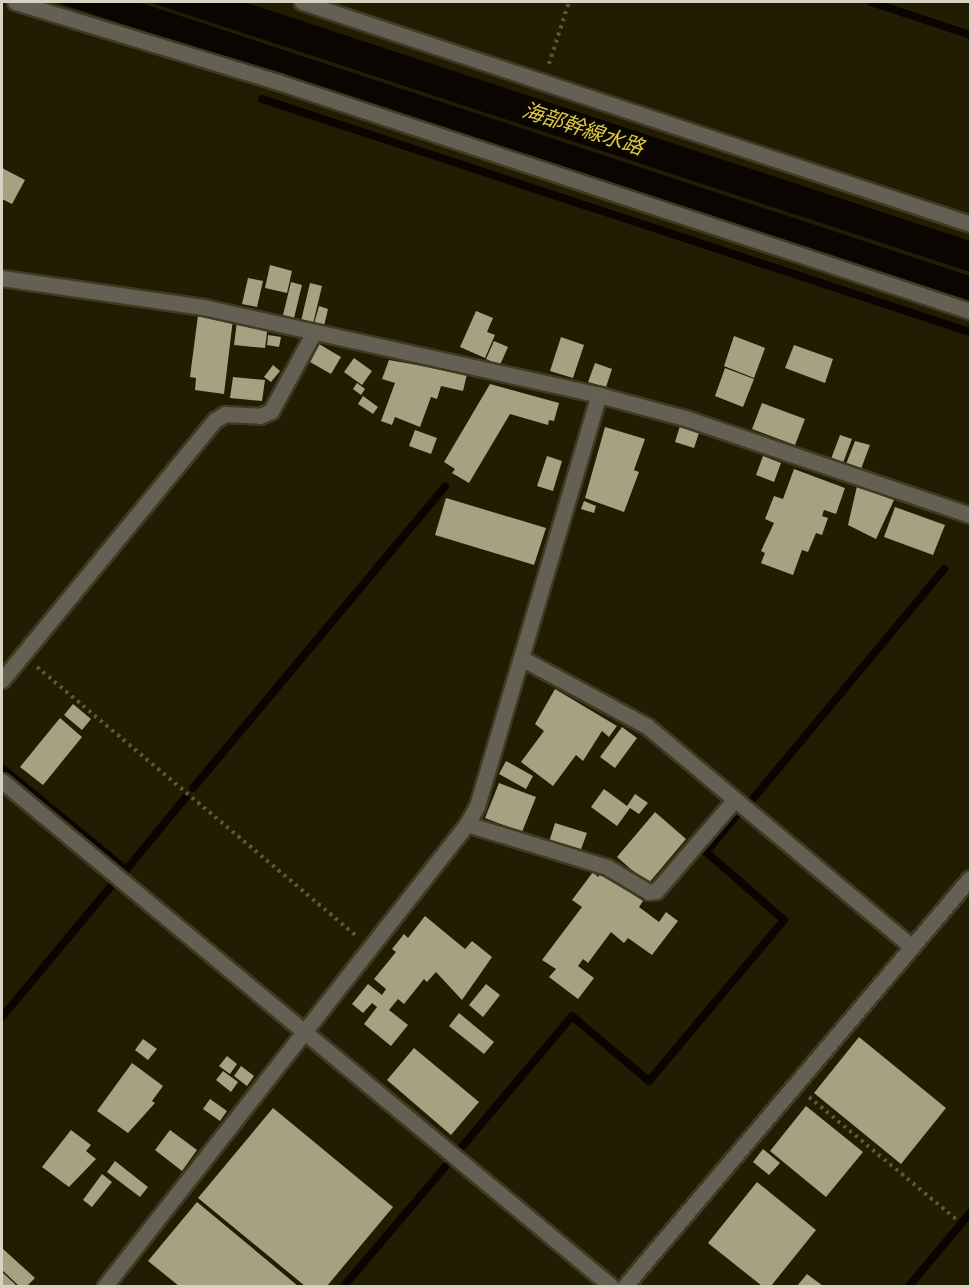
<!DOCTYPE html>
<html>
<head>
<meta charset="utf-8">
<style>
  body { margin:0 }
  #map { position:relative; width:972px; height:1288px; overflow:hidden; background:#221d02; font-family:Montserrat,"Noto Sans JP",sans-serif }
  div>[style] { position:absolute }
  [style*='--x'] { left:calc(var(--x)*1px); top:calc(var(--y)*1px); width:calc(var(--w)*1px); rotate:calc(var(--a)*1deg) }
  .water>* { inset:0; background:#0a0500 }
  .stream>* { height:8px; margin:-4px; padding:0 4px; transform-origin:4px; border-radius:4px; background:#0a0500 }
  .building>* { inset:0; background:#a7a081 }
  .path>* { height:4px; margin-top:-2px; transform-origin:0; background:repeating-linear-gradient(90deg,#5b563e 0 3px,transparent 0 7.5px) }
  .roads { filter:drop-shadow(2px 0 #3f3a21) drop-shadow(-2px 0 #3f3a21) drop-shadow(0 2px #3f3a21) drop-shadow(0 -2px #3f3a21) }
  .minor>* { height:15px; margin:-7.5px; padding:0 7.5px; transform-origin:7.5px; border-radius:7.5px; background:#646154 }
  span { translate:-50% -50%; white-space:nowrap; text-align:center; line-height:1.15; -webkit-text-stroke:6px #090701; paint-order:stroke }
  .water-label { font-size:21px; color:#dfc644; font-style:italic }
  .frame { position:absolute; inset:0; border:3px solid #d7d3c3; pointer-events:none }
</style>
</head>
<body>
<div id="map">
  <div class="water">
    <div style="clip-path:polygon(56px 2px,138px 2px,970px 276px,970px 303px)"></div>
    <div style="clip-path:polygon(149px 2px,244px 2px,970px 241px,970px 272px)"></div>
  </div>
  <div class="stream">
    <div style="--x:871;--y:2;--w:104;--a:18.4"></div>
    <div style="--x:262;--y:99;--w:745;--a:18.22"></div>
    <div style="--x:2;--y:768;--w:161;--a:39.4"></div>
    <div style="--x:126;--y:870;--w:94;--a:-50.6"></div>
    <div style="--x:193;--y:788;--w:393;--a:-50.1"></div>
    <div style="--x:751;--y:801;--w:302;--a:-50.2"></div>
    <div style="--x:2;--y:1017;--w:172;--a:-50.2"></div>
    <div style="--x:461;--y:1148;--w:172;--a:-49.9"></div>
    <div style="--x:572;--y:1016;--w:101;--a:40.2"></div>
    <div style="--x:649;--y:1081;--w:210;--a:-50"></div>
    <div style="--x:784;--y:920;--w:103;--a:-138.9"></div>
    <div style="--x:706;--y:852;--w:47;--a:-50.2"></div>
    <div style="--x:344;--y:1286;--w:156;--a:-49.7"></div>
    <div style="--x:909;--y:1286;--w:95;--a:-50.1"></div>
  </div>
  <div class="building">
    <div style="clip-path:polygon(2px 168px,25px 180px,12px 204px,2px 199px)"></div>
    <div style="clip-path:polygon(270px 265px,292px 271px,287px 293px,265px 288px)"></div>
    <div style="clip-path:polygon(248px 278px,263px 281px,257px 307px,242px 304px)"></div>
    <div style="clip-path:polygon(291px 282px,302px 285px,294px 318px,283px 315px)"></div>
    <div style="clip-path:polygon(310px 283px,322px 286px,313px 324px,301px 321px)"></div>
    <div style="clip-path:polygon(319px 306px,328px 309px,324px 326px,314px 324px)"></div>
    <div style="clip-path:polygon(476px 311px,493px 318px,487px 332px,495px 335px,485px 358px,460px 347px)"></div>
    <div style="clip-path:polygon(198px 315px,233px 319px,224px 394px,195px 390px,196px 378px,190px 377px)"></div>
    <div style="clip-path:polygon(237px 321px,268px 325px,265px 348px,234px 345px)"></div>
    <div style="clip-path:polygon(268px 335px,281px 337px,279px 347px,267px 345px)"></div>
    <div style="clip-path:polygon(734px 336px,765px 348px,754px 378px,724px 366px)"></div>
    <div style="clip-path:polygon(561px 337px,584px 345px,573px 378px,550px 371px)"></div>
    <div style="clip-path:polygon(494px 341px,508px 347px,500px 365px,486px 359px)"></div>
    <div style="clip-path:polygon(319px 344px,341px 357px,331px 374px,310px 362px)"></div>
    <div style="clip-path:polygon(794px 345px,833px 359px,825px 383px,785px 368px)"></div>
    <div style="clip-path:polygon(354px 358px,372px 371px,362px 385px,344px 372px)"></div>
    <div style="clip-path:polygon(389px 360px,467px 374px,463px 391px,441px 386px,437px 399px,431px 397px,420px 427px,395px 417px,392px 425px,381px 421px,395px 383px,382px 379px)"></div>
    <div style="clip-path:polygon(595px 363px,612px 369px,606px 387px,588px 382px)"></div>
    <div style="clip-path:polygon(273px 365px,280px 371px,271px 382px,264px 377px)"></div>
    <div style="clip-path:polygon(725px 368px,754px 379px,743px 407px,715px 396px)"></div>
    <div style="clip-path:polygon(233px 377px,265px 380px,262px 401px,230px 398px)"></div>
    <div style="clip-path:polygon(357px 383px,365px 389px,361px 395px,353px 389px)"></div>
    <div style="clip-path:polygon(490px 384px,559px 403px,554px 421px,549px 420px,548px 425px,510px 414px,469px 483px,452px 473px,455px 469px,444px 462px)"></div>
    <div style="clip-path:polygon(363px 396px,378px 407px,373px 414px,358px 404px)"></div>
    <div style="clip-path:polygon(762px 403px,805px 419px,795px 445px,752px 429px)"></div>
    <div style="clip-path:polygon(680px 426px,699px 433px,694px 448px,675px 442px)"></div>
    <div style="clip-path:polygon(605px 427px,645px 439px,634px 470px,639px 472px,624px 512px,585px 498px)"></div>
    <div style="clip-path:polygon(415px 430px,437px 438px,431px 454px,409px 446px)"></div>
    <div style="clip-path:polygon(840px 435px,852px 439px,843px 463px,831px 459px)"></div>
    <div style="clip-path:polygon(855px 441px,870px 445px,861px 469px,846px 464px)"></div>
    <div style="clip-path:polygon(547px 456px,562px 461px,553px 491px,537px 486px)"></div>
    <div style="clip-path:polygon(763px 456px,781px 463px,774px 482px,756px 475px)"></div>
    <div style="clip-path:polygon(794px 469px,845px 488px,836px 514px,824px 510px,822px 516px,828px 518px,822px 535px,816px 533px,808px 552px,802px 550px,793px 575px,761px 563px,765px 553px,761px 551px,774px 523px,765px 519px,774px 496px,783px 499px)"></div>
    <div style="clip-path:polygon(857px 486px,894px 500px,876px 539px,848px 525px)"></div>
    <div style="clip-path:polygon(446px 498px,546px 528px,534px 565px,435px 535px)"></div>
    <div style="clip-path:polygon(584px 501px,596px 506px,594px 513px,581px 509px)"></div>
    <div style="clip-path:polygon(895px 507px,945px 525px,933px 555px,884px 537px)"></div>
    <div style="clip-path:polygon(555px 689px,617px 726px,609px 737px,602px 731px,583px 761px,576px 755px,553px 786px,521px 762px,544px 731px,535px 724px)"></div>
    <div style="clip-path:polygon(73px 704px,91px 719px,82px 730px,64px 715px)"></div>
    <div style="clip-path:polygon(60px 718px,82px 737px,43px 785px,20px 767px)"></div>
    <div style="clip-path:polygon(622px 727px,637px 738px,615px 768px,600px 757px)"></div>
    <div style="clip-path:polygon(506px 761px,533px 776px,526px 789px,499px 774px)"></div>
    <div style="clip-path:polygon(499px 783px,536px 797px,522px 832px,485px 818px)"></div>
    <div style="clip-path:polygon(604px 789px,627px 806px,635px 794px,648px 803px,639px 814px,630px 808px,617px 826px,591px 807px)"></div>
    <div style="clip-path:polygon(655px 812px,686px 839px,648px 884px,617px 857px)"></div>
    <div style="clip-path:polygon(555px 823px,587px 833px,580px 852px,549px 842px)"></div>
    <div style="clip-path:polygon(593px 872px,598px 877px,601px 873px,643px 901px,639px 907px,659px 922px,666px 912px,678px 921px,652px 955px,628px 938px,624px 943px,611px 932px,588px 963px,583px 959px,578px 966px,594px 978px,578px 999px,549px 977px,556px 969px,542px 960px,582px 907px,572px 900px)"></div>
    <div style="clip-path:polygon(425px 916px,465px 949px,472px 941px,492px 957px,462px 1000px,436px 972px,427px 982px,424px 979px,404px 1004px,398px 999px,389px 1010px,408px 1025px,391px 1046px,364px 1024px,377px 1007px,372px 1003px,363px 1013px,352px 1004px,368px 984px,382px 995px,386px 989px,374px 979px,396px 952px,392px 949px,404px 934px,408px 938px)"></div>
    <div style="clip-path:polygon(486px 984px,500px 995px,483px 1017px,469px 1005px)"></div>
    <div style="clip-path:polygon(459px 1013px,494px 1042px,484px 1054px,449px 1026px)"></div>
    <div style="clip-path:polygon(859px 1037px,946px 1108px,901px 1164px,814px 1093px)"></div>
    <div style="clip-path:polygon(143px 1039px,157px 1049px,148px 1060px,135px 1050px)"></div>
    <div style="clip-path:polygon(414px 1048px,479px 1102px,451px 1135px,387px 1080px)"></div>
    <div style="clip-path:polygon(227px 1056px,237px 1064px,230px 1074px,219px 1066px)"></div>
    <div style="clip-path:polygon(132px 1063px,163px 1086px,152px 1101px,155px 1103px,128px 1133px,97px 1111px)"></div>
    <div style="clip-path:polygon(241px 1066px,254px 1076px,247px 1086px,234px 1076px)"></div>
    <div style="clip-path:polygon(223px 1071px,238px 1082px,231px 1092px,216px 1080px)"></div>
    <div style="clip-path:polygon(210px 1099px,227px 1111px,220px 1121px,203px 1109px)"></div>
    <div style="clip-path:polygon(806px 1106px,863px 1152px,826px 1197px,770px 1151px)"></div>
    <div style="clip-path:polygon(273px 1108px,393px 1207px,327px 1286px,305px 1286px,198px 1198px)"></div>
    <div style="clip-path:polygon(71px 1130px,91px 1145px,86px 1151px,96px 1159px,69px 1187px,42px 1167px)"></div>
    <div style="clip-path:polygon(170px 1130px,197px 1150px,182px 1171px,155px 1150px)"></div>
    <div style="clip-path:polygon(763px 1149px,780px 1163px,769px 1175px,753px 1162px)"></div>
    <div style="clip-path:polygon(115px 1161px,148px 1187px,140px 1197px,107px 1172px)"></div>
    <div style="clip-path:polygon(102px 1174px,112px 1182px,92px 1207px,83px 1200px)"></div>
    <div style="clip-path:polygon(757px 1182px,816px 1230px,771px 1286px,762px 1286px,708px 1243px)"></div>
    <div style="clip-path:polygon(197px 1202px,298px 1286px,179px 1286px,148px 1261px)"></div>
    <div style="clip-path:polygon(2px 1248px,35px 1278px,27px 1286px,19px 1286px,2px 1270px)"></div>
    <div style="clip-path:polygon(2px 1272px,17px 1286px,2px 1286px)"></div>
    <div style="clip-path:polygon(807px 1274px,823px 1286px,797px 1286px)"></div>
  </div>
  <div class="path">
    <div style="--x:549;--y:64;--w:65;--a:-72.1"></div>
    <div style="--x:37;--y:667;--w:418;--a:40.1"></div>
    <div style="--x:809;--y:1097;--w:191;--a:39.7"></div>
  </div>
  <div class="roads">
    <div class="minor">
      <div style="--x:15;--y:2;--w:275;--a:16.9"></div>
      <div style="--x:278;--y:82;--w:729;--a:18.31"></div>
      <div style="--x:302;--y:2;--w:704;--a:18.38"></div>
      <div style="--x:2;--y:278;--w:203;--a:8.2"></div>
      <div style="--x:203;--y:307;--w:406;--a:12.5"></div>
      <div style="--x:599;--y:395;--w:89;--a:15"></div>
      <div style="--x:685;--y:418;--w:301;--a:18.8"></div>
      <div style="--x:521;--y:658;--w:143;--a:28.4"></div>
      <div style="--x:647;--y:726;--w:345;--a:39.8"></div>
      <div style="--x:2;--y:680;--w:336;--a:-50.7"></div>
      <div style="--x:215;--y:420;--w:12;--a:-31"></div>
      <div style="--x:225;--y:414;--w:35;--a:3"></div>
      <div style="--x:260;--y:416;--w:12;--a:-24"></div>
      <div style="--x:271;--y:411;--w:88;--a:-61.4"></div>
      <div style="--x:2;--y:781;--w:791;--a:39.67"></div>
      <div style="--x:467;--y:824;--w:146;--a:17.1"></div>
      <div style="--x:607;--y:867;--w:49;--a:30.8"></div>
      <div style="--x:649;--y:892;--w:7;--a:-8"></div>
      <div style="--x:656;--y:891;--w:121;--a:-49.3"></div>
      <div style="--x:105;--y:1286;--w:587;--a:-51.92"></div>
      <div style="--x:467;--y:824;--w:21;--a:-61"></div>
      <div style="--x:477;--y:806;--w:429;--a:-73.5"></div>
      <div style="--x:625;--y:1286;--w:534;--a:-49.78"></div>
    </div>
  </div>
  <div class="water-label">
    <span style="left:583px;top:129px;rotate:18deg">海部幹線水路</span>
  </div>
  <div class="frame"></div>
</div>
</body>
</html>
